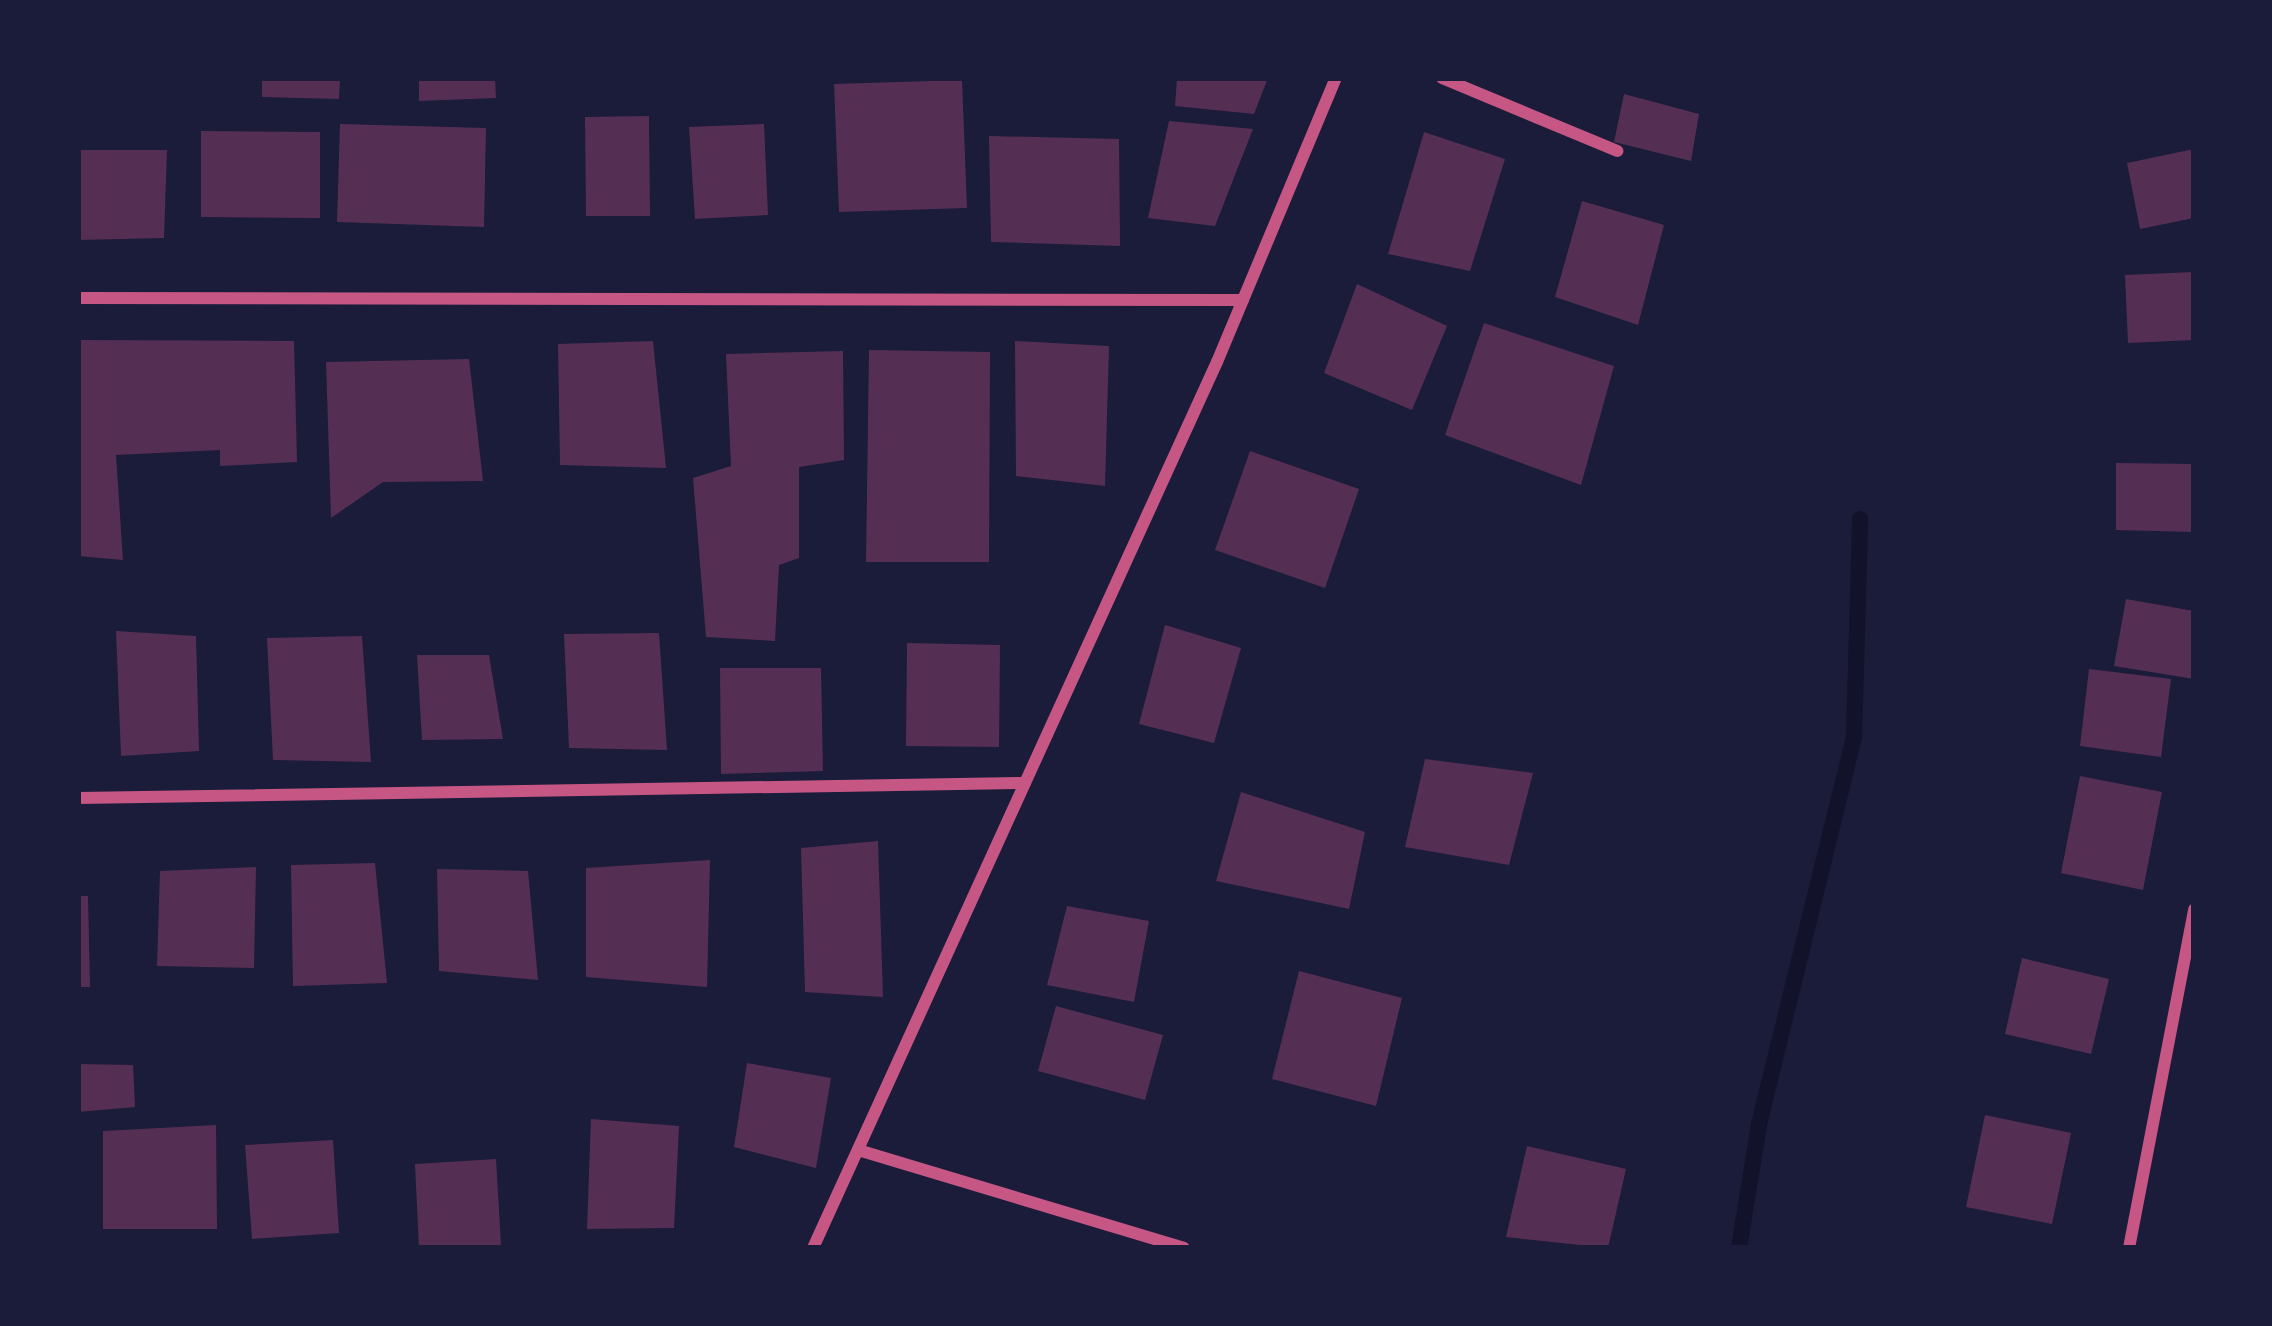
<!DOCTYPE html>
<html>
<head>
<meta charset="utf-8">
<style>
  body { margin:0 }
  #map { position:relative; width:2272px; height:1326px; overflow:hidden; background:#1b1b3a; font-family:"Varela Round",sans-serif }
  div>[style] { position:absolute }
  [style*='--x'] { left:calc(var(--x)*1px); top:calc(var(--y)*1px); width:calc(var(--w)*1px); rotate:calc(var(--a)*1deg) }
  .stream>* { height:16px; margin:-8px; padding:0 8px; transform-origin:8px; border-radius:8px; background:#12122b }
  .building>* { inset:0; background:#542f53 }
  .minor>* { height:12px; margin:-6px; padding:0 6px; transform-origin:6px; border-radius:6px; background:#c65784 }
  span { translate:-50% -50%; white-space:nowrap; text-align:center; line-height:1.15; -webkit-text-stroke:10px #1b1b3a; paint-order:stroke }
  .frame { position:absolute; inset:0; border:81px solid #1b1b3a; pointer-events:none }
</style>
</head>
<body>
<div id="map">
  <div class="stream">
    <div style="--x:1739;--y:1248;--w:126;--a:-80.8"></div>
    <div style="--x:1759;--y:1124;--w:398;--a:-76.2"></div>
    <div style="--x:1854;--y:738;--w:219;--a:-88.4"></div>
  </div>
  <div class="building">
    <div style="clip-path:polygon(262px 78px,340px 78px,339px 99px,262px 97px)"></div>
    <div style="clip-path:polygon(419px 78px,495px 78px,496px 98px,419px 101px)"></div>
    <div style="clip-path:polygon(1177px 78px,1268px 78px,1254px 114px,1175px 106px)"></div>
    <div style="clip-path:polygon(962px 80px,967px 208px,839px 212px,834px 84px)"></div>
    <div style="clip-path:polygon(1624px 94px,1699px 114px,1691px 161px,1614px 142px)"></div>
    <div style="clip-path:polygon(649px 116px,650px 216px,586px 216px,585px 117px)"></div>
    <div style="clip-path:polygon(1169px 121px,1253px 129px,1215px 226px,1148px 218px)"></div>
    <div style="clip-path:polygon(340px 124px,486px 128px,484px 227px,337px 222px)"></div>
    <div style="clip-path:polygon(764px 124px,768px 215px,695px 219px,689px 127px)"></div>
    <div style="clip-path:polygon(201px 131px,320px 132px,320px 218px,201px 217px)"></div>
    <div style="clip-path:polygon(1424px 132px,1505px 159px,1470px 271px,1388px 254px)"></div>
    <div style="clip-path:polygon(989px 136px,1119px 139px,1120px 246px,991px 242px)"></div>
    <div style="clip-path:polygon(2194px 149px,2194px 218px,2140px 229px,2127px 163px)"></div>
    <div style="clip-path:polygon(78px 150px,167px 150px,164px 238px,78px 240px)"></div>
    <div style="clip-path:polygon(1582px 201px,1664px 225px,1638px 325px,1555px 297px)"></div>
    <div style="clip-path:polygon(2194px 272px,2194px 340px,2128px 343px,2125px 275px)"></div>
    <div style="clip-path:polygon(1357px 284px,1447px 326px,1412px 410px,1324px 373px)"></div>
    <div style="clip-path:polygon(1484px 323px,1614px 366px,1581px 485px,1445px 435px)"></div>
    <div style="clip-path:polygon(78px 340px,294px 341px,297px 462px,220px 466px,220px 450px,116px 455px,123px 560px,78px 556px)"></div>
    <div style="clip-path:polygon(653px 341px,666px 468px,560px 465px,558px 344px)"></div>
    <div style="clip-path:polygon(1015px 341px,1109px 346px,1105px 486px,1016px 476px)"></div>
    <div style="clip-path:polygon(869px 350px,990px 352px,989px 562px,866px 562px)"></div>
    <div style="clip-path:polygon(843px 351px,844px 460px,799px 467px,799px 558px,779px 565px,775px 641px,706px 637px,693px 478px,731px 466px,726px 354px)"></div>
    <div style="clip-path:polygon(469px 359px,483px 481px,383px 482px,331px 518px,326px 362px)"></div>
    <div style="clip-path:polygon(1250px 451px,1359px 489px,1325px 588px,1215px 550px)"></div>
    <div style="clip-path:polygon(2116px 463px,2194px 464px,2194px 532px,2116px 530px)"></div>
    <div style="clip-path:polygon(2126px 599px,2194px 611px,2194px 679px,2114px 666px)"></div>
    <div style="clip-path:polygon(1165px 625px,1241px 648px,1214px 743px,1139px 724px)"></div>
    <div style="clip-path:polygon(116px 631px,196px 636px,199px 751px,121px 756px)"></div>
    <div style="clip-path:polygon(659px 633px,667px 750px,569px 748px,564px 634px)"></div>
    <div style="clip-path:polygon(362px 636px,371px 762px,273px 760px,267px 638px)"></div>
    <div style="clip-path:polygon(907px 643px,1000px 645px,999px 747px,906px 746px)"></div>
    <div style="clip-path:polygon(417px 655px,489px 655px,503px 739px,422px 740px)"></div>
    <div style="clip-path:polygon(720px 668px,821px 668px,823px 771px,721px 774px)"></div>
    <div style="clip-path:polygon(2089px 669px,2171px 679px,2161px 757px,2080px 746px)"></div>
    <div style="clip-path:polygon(1425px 759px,1533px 773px,1509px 865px,1405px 847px)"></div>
    <div style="clip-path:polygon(2080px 776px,2162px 792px,2143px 890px,2061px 873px)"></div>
    <div style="clip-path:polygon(1241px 792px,1365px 832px,1349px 909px,1216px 881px)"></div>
    <div style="clip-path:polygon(878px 841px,883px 997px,805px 992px,801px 848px)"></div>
    <div style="clip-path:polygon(710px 860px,707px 987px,586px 977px,586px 868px)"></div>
    <div style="clip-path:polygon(375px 863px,387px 983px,293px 986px,291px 865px)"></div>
    <div style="clip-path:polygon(256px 867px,254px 968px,157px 966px,160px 871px)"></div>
    <div style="clip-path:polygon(437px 869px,528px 871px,538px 980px,439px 971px)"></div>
    <div style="clip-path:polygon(78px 896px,88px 896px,90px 987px,78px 987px)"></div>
    <div style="clip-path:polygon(1067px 906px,1149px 921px,1134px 1002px,1047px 985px)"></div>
    <div style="clip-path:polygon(2022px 958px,2109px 979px,2091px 1054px,2005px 1034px)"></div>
    <div style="clip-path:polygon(1299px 971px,1402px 998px,1376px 1106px,1272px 1079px)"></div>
    <div style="clip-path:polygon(1056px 1006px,1163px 1035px,1145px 1100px,1038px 1071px)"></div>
    <div style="clip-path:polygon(747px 1063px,831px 1078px,816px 1168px,734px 1147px)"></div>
    <div style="clip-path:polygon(78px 1064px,133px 1065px,135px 1107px,78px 1112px)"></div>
    <div style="clip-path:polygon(1985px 1115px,2071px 1133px,2052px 1224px,1966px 1207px)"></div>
    <div style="clip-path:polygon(591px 1119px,679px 1126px,674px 1228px,587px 1229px)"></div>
    <div style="clip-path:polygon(216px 1125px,217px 1229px,103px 1229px,103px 1131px)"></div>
    <div style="clip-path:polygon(333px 1140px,339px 1233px,252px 1239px,245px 1145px)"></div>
    <div style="clip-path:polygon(1527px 1146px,1626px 1169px,1608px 1248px,1506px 1237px)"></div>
    <div style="clip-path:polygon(496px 1159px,501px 1245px,419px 1248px,415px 1164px)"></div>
  </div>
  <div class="minor">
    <div style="--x:1442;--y:78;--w:190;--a:22.6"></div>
    <div style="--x:78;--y:298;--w:1165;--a:0.1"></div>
    <div style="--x:78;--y:798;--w:947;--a:-0.91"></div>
    <div style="--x:858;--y:1150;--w:340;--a:16.7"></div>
    <div style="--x:813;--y:1248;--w:974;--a:-65.49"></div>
    <div style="--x:1217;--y:362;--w:308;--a:-67.3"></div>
    <div style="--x:2129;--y:1248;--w:345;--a:-79.1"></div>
  </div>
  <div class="frame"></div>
</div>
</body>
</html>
